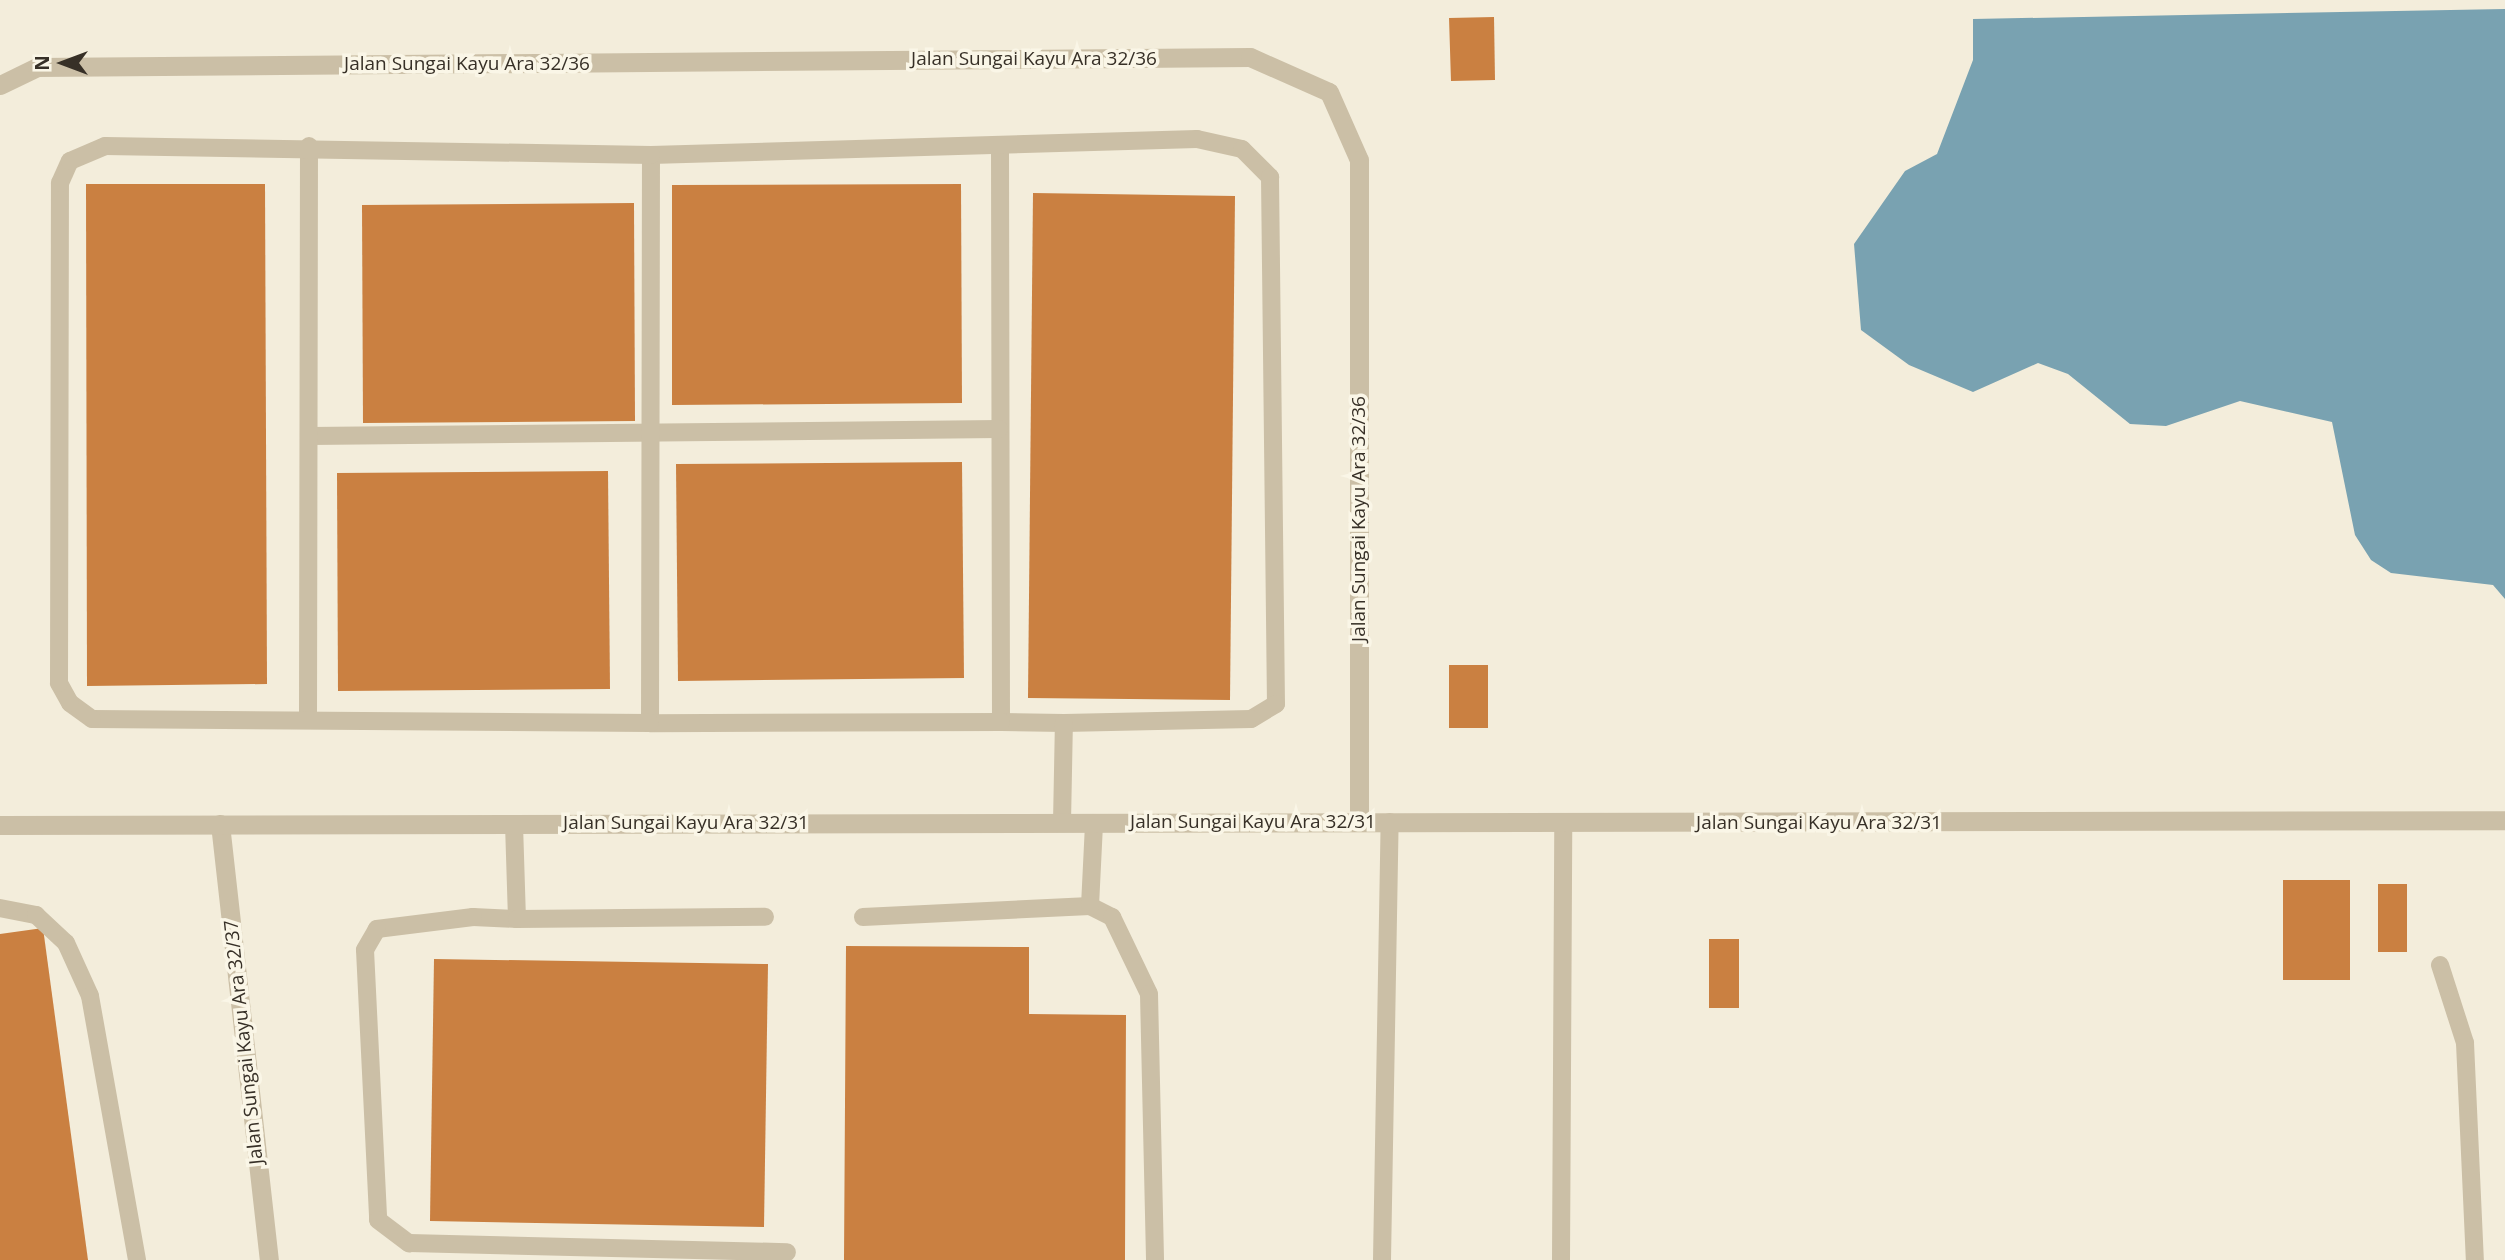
<!DOCTYPE html>
<html>
<head>
<meta charset="utf-8">
<style>
  body { margin:0 }
  #map { position:relative; width:2505px; height:1260px; overflow:hidden; background:#f3eddb; font-family:"Open Sans",sans-serif }
  div>[style] { position:absolute }
  [style*='--x'] { left:calc(var(--x)*1px); top:calc(var(--y)*1px); width:calc(var(--w)*1px); rotate:calc(var(--a)*1deg) }
  .water>* { inset:0; background:#79a2b1 }
  .building>* { inset:0; background:#ca8041 }
  .service>* { height:18px; margin:-9px; padding:0 9px; transform-origin:9px; border-radius:9px; background:#cbbfa6 }
  .minor>* { height:19px; margin:-9.5px; padding:0 9.5px; transform-origin:9.5px; border-radius:9.5px; background:#cbbfa6 }
  span { translate:-50% -50%; white-space:nowrap; text-align:center; line-height:1.15; -webkit-text-stroke:7px #faf6e7; paint-order:stroke }
  .street-label { font-size:19px; color:#373027 }
  .north { position:absolute; left:28px; top:28px; width:70px; height:70px; -webkit-text-stroke:5px #faf6e7; paint-order:stroke; rotate:270deg; font-size:19px; font-weight:700; line-height:28px; text-align:center; color:#373027 }
  .north::after { content:''; display:block; margin:auto; width:24px; height:32px; background:#373027; clip-path:polygon(50% 0,100% 100%,50% 72%,0 100%) }
</style>
</head>
<body>
<div id="map">
  <div class="water">
    <div style="clip-path:polygon(2505px 9px,2505px 599px,2493px 585px,2391px 573px,2371px 560px,2355px 535px,2332px 422px,2240px 401px,2166px 426px,2130px 424px,2068px 374px,2038px 363px,1973px 392px,1909px 365px,1861px 330px,1854px 244px,1905px 171px,1937px 154px,1973px 60px,1973px 19px)"></div>
  </div>
  <div class="building">
    <div style="clip-path:polygon(1494px 17px,1495px 80px,1451px 81px,1449px 18px)"></div>
    <div style="clip-path:polygon(86px 184px,265px 184px,267px 684px,87px 686px)"></div>
    <div style="clip-path:polygon(961px 184px,962px 403px,672px 405px,672px 185px)"></div>
    <div style="clip-path:polygon(1033px 193px,1235px 196px,1230px 700px,1028px 698px)"></div>
    <div style="clip-path:polygon(634px 203px,635px 421px,363px 423px,362px 205px)"></div>
    <div style="clip-path:polygon(962px 462px,964px 678px,678px 681px,676px 464px)"></div>
    <div style="clip-path:polygon(608px 471px,610px 689px,338px 691px,337px 473px)"></div>
    <div style="clip-path:polygon(1449px 665px,1488px 665px,1488px 728px,1449px 728px)"></div>
    <div style="clip-path:polygon(2283px 880px,2350px 880px,2350px 980px,2283px 980px)"></div>
    <div style="clip-path:polygon(2378px 884px,2407px 884px,2407px 952px,2378px 952px)"></div>
    <div style="clip-path:polygon(43px 928px,88px 1260px,0 1260px,0 934px)"></div>
    <div style="clip-path:polygon(1709px 939px,1739px 939px,1739px 1008px,1709px 1008px)"></div>
    <div style="clip-path:polygon(846px 946px,1029px 947px,1029px 1014px,1126px 1015px,1125px 1260px,844px 1260px)"></div>
    <div style="clip-path:polygon(434px 959px,768px 964px,764px 1227px,430px 1221px)"></div>
  </div>
  <div class="service">
    <div style="--x:1000;--y:145;--w:577;--a:89.9"></div>
    <div style="--x:310;--y:436;--w:689;--a:-0.58"></div>
    <div style="--x:308;--y:719;--w:573;--a:-89.9"></div>
    <div style="--x:650;--y:723;--w:568;--a:-89.9"></div>
    <div style="--x:651;--y:155;--w:546;--a:-1.68"></div>
    <div style="--x:1197;--y:139;--w:46;--a:12.5"></div>
    <div style="--x:1242;--y:149;--w:40;--a:45"></div>
    <div style="--x:1270;--y:177;--w:527;--a:89.35"></div>
    <div style="--x:1276;--y:704;--w:29;--a:149"></div>
    <div style="--x:1251;--y:719;--w:187;--a:178.8"></div>
    <div style="--x:1064;--y:723;--w:63;--a:-179.1"></div>
    <div style="--x:1001;--y:722;--w:351;--a:179.8"></div>
    <div style="--x:650;--y:723;--w:558;--a:-179.59"></div>
    <div style="--x:92;--y:719;--w:27;--a:-144"></div>
    <div style="--x:70;--y:703;--w:23;--a:-119"></div>
    <div style="--x:59;--y:683;--w:500;--a:-89.89"></div>
    <div style="--x:60;--y:183;--w:24;--a:-66"></div>
    <div style="--x:70;--y:161;--w:38;--a:-23"></div>
    <div style="--x:105;--y:146;--w:546;--a:0.94"></div>
    <div style="--x:1062;--y:823;--w:100;--a:-88.9"></div>
    <div style="--x:514;--y:824;--w:95;--a:88.2"></div>
    <div style="--x:517;--y:919;--w:44;--a:-177.4"></div>
    <div style="--x:473;--y:917;--w:97;--a:172.9"></div>
    <div style="--x:377;--y:929;--w:24;--a:120"></div>
    <div style="--x:365;--y:950;--w:270;--a:87.2"></div>
    <div style="--x:378;--y:1220;--w:39;--a:37"></div>
    <div style="--x:409;--y:1243;--w:378;--a:1.4"></div>
    <div style="--x:1090;--y:906;--w:25;--a:27"></div>
    <div style="--x:1112;--y:917;--w:85;--a:64.3"></div>
    <div style="--x:1149;--y:994;--w:266;--a:88.7"></div>
    <div style="--x:0;--y:908;--w:37;--a:11"></div>
    <div style="--x:36;--y:915;--w:41;--a:43"></div>
    <div style="--x:66;--y:943;--w:58;--a:65.6"></div>
    <div style="--x:90;--y:996;--w:268;--a:79.9"></div>
    <div style="--x:863;--y:917;--w:227;--a:-2.8"></div>
    <div style="--x:1090;--y:906;--w:83;--a:-87.2"></div>
    <div style="--x:517;--y:919;--w:248;--a:-0.5"></div>
    <div style="--x:2440;--y:965;--w:82;--a:72.2"></div>
    <div style="--x:2465;--y:1043;--w:217;--a:87.4"></div>
    <div style="--x:1382;--y:1260;--w:438;--a:-89"></div>
    <div style="--x:1561;--y:1260;--w:436;--a:-89.7"></div>
  </div>
  <div class="minor">
    <div style="--x:0;--y:85;--w:41;--a:-25.9"></div>
    <div style="--x:37;--y:67;--w:1213;--a:-0.47"></div>
    <div style="--x:1250;--y:57;--w:86;--a:23.9"></div>
    <div style="--x:1329;--y:92;--w:74;--a:66.2"></div>
    <div style="--x:1359;--y:160;--w:662;--a:90"></div>
    <div style="--x:220;--y:824;--w:439;--a:83.6"></div>
    <div style="--x:0;--y:825;--w:2505;--a:-0.11"></div>
  </div>
  <div class="street-label">
    <span style="left:1034px;top:59px">Jalan Sungai Kayu Ara 32/36</span>
    <span style="left:467px;top:64px">Jalan Sungai Kayu Ara 32/36</span>
    <span style="left:1359px;top:519px;rotate:-90deg">Jalan Sungai Kayu Ara 32/36</span>
    <span style="left:1253px;top:822px">Jalan Sungai Kayu Ara 32/31</span>
    <span style="left:686px;top:823px">Jalan Sungai Kayu Ara 32/31</span>
    <span style="left:1819px;top:823px">Jalan Sungai Kayu Ara 32/31</span>
    <span style="left:244px;top:1042px;rotate:-96deg">Jalan Sungai Kayu Ara 32/37</span>
  </div>
  <div class="north">N</div>
</div>
</body>
</html>
